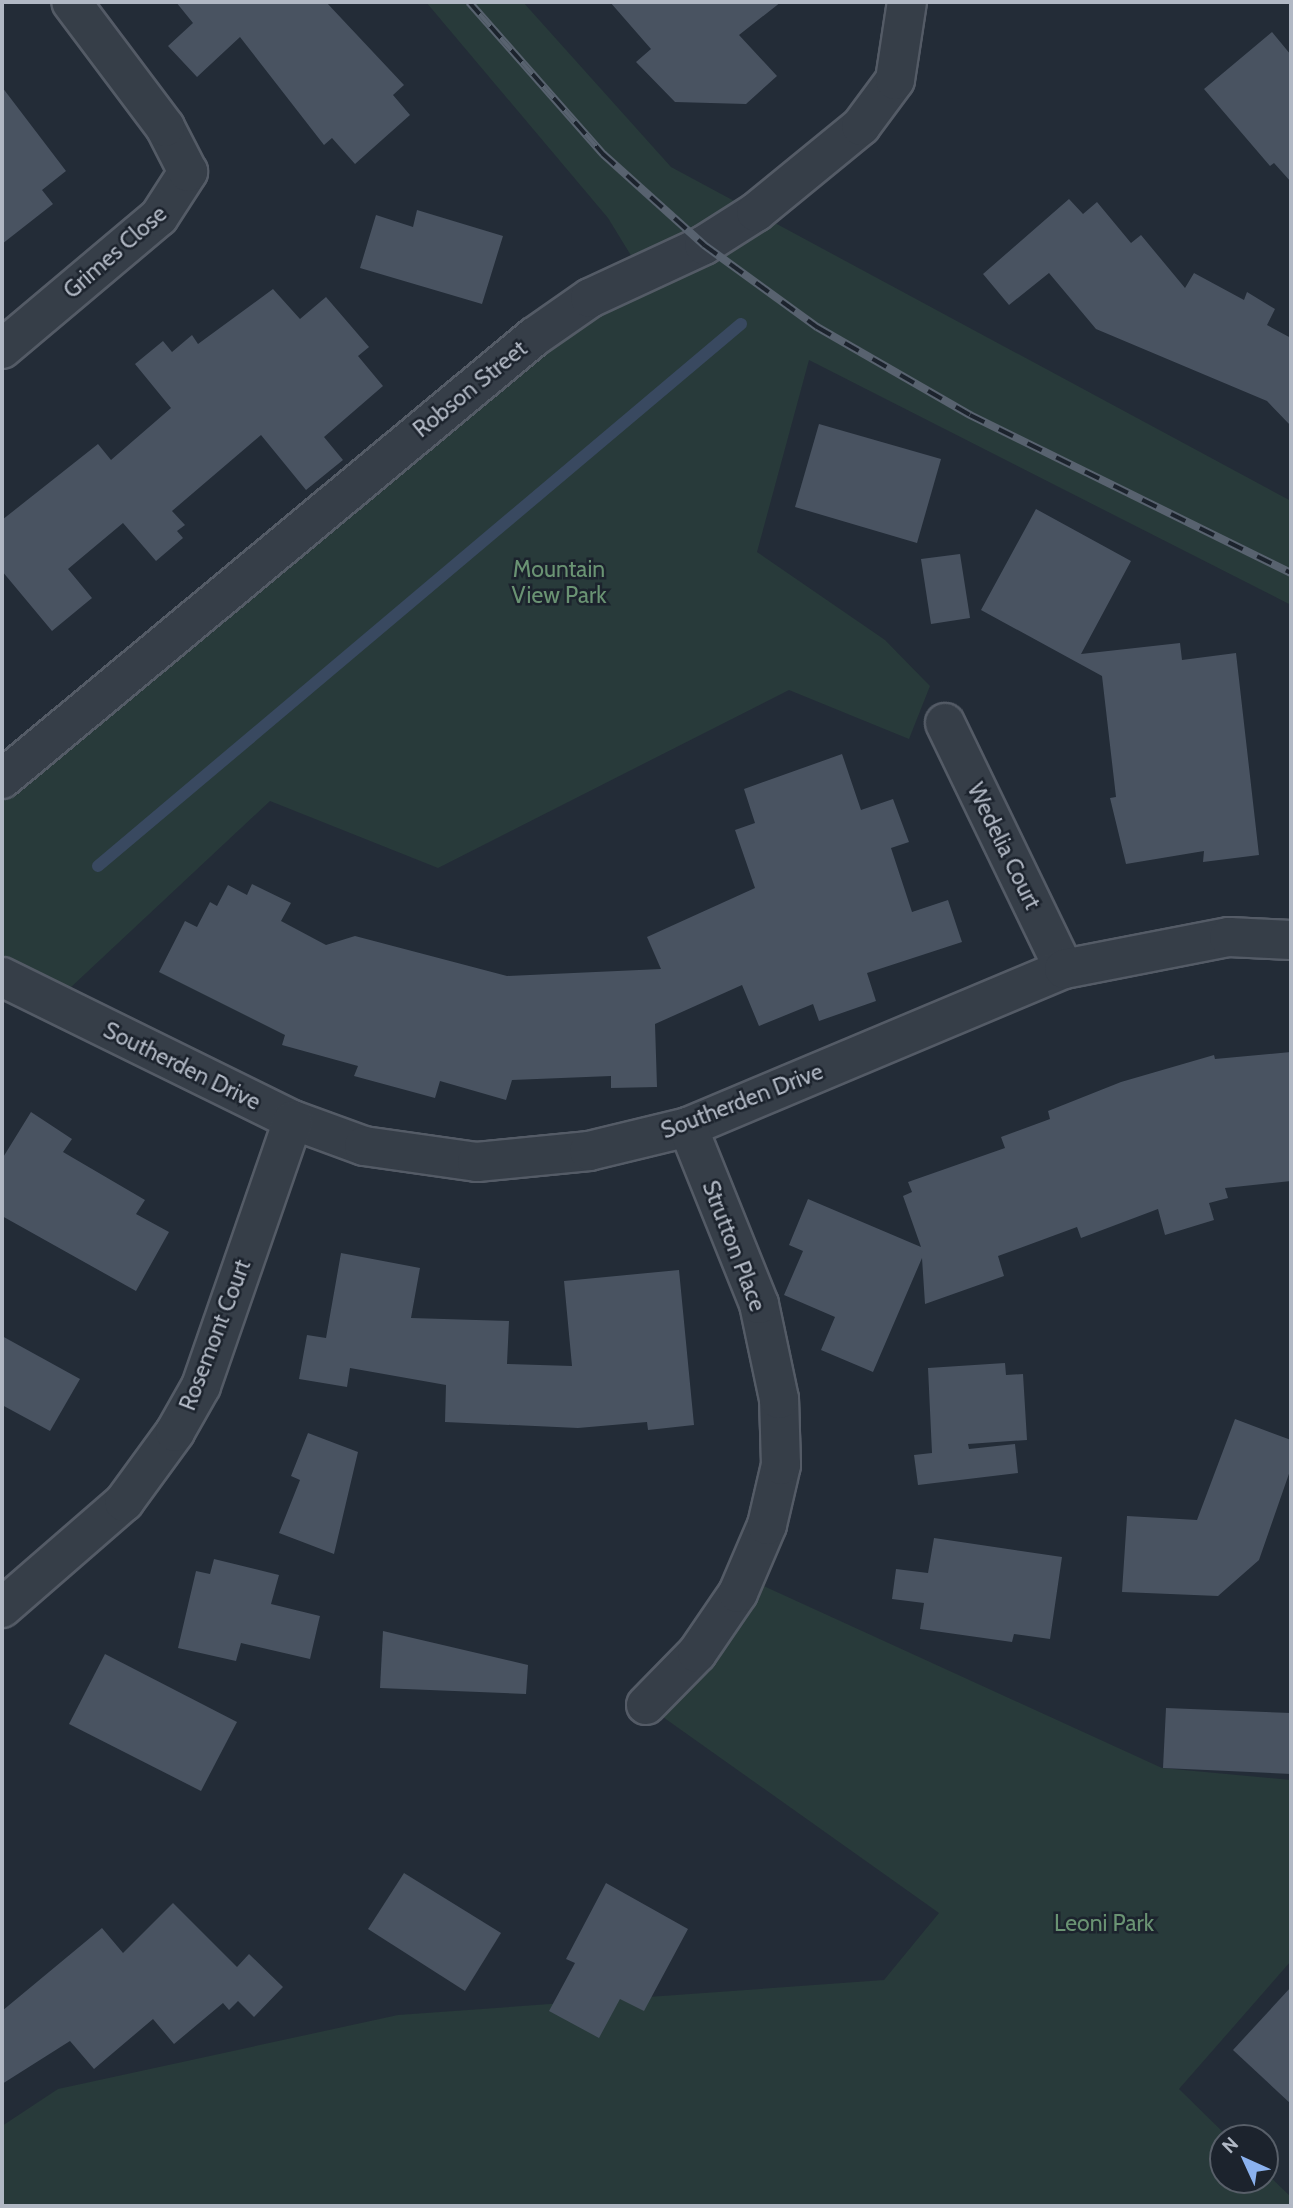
<!DOCTYPE html>
<html>
<head>
<meta charset="utf-8">
<style>
  body { margin:0 }
  #map { position:relative; width:1293px; height:2208px; overflow:hidden; background:#232c37; font-family:Cabin,sans-serif }
  div>[style] { position:absolute }
  [style*='--x'] { left:calc(var(--x)*1px); top:calc(var(--y)*1px); width:calc(var(--w)*1px); rotate:calc(var(--a)*1deg) }
  .green>* { inset:0; background:#283a3a }
  .stream>* { height:12px; margin:-6px; padding:0 6px; transform-origin:6px; border-radius:6px; background:#394960 }
  .building>* { inset:0; background:#495361 }
  .roads { filter:drop-shadow(2px 0 #545b66) drop-shadow(-2px 0 #545b66) drop-shadow(0 2px #545b66) drop-shadow(0 -2px #545b66) }
  .minor>* { height:38px; margin:-19px; padding:0 19px; transform-origin:19px; border-radius:19px; background:#363e48 }
  .rail>* { height:8px; margin-top:-4px; transform-origin:0; background:repeating-linear-gradient(90deg,#1c232d 0 16px,#58626f 0 32px); box-sizing:border-box; border-block:2px solid #58626f }
  span { translate:-50% -50%; white-space:nowrap; text-align:center; line-height:1.15; -webkit-text-stroke:5px #1c232d; paint-order:stroke }
  .street-label { font-size:23px; color:#b1b8c4 }
  .park-label { font-size:23px; color:#6a9373 }
  .frame { position:absolute; inset:0; border:4px solid #b1b8c4; pointer-events:none }
  .north { position:absolute; left:1209px; top:2124px; width:70px; height:70px; box-sizing:border-box; background:#1c232d; border:2px solid #585f69; border-radius:50%; rotate:315deg; font-size:19px; font-weight:700; line-height:28px; text-align:center; color:#b1b8c4 }
  .north::after { content:''; display:block; margin:auto; width:24px; height:32px; background:#8bb2ef; clip-path:polygon(50% 0,100% 100%,50% 72%,0 100%) }
</style>
</head>
<body>
<div id="map">
  <div class="green">
    <div style="clip-path:polygon(426px 2px,523px 2px,671px 167px,1291px 501px,1291px 605px,809px 360px,757px 552px,885px 640px,930px 686px,909px 739px,789px 690px,438px 868px,270px 801px,54px 1003px,2px 978px,2px 781px,643px 275px,608px 218px)"></div>
    <div style="clip-path:polygon(744px 1577px,1162px 1768px,1291px 1780px,1291px 1961px,1179px 2089px,1229px 2138px,1223px 2138px,1223px 2180px,1265px 2180px,1265px 2172px,1291px 2197px,1291px 2206px,2px 2206px,2px 2126px,58px 2089px,398px 2015px,884px 1980px,939px 1913px,646px 1705px)"></div>
  </div>
  <div class="stream">
    <div style="--x:98;--y:866;--w:841;--a:-40.13"></div>
  </div>
  <div class="building">
    <div style="clip-path:polygon(176px 2px,326px 2px,404px 85px,393px 95px,410px 115px,355px 164px,332px 138px,324px 145px,240px 37px,197px 77px,168px 46px,193px 23px)"></div>
    <div style="clip-path:polygon(610px 2px,781px 2px,739px 35px,777px 76px,746px 104px,675px 102px,636px 62px,651px 49px)"></div>
    <div style="clip-path:polygon(1272px 32px,1291px 55px,1291px 182px,1274px 163px,1270px 166px,1204px 89px)"></div>
    <div style="clip-path:polygon(2px 87px,66px 171px,42px 190px,53px 204px,2px 244px)"></div>
    <div style="clip-path:polygon(1069px 199px,1083px 214px,1097px 202px,1131px 243px,1141px 235px,1185px 288px,1194px 273px,1244px 300px,1247px 292px,1275px 309px,1267px 325px,1291px 338px,1291px 426px,1267px 401px,1096px 329px,1049px 273px,1009px 305px,983px 274px)"></div>
    <div style="clip-path:polygon(417px 210px,503px 236px,482px 304px,360px 268px,376px 215px,413px 227px)"></div>
    <div style="clip-path:polygon(273px 289px,300px 319px,326px 297px,369px 347px,358px 356px,383px 386px,324px 437px,343px 460px,306px 490px,261px 435px,172px 511px,185px 525px,177px 531px,183px 538px,156px 561px,123px 523px,68px 569px,92px 598px,52px 631px,2px 571px,2px 520px,98px 444px,111px 460px,171px 408px,135px 364px,163px 341px,172px 352px,192px 335px,198px 344px)"></div>
    <div style="clip-path:polygon(819px 424px,941px 459px,917px 543px,795px 507px)"></div>
    <div style="clip-path:polygon(1036px 509px,1131px 561px,1081px 654px,1180px 643px,1182px 660px,1236px 653px,1259px 855px,1203px 862px,1204px 851px,1126px 864px,1110px 798px,1116px 797px,1102px 676px,981px 610px)"></div>
    <div style="clip-path:polygon(960px 554px,970px 618px,931px 624px,921px 559px)"></div>
    <div style="clip-path:polygon(842px 754px,861px 810px,893px 799px,909px 842px,891px 848px,912px 912px,948px 900px,962px 942px,867px 973px,876px 1001px,819px 1021px,813px 1004px,759px 1026px,742px 985px,655px 1024px,657px 1087px,611px 1088px,611px 1076px,512px 1080px,506px 1100px,440px 1081px,435px 1098px,354px 1076px,358px 1066px,282px 1045px,285px 1035px,159px 972px,185px 921px,197px 927px,210px 902px,217px 906px,228px 885px,247px 895px,252px 884px,291px 903px,281px 921px,326px 945px,355px 936px,507px 976px,661px 969px,647px 937px,755px 888px,735px 830px,755px 823px,744px 789px)"></div>
    <div style="clip-path:polygon(1291px 1052px,1291px 1181px,1225px 1188px,1228px 1198px,1209px 1203px,1214px 1220px,1165px 1235px,1158px 1209px,1081px 1238px,1077px 1227px,998px 1256px,1004px 1276px,925px 1304px,922px 1258px,873px 1372px,821px 1350px,835px 1317px,784px 1295px,803px 1251px,789px 1245px,808px 1199px,921px 1247px,903px 1196px,912px 1192px,908px 1182px,1005px 1148px,1001px 1137px,1050px 1119px,1048px 1111px,1121px 1082px,1214px 1055px,1215px 1059px)"></div>
    <div style="clip-path:polygon(31px 1112px,72px 1139px,63px 1152px,145px 1200px,136px 1214px,169px 1232px,136px 1291px,2px 1216px,2px 1159px)"></div>
    <div style="clip-path:polygon(341px 1253px,420px 1268px,411px 1318px,509px 1321px,507px 1364px,572px 1366px,564px 1281px,679px 1270px,694px 1425px,648px 1430px,647px 1422px,578px 1428px,445px 1422px,446px 1385px,350px 1368px,347px 1387px,299px 1379px,307px 1335px,326px 1338px)"></div>
    <div style="clip-path:polygon(2px 1336px,80px 1379px,50px 1431px,2px 1405px)"></div>
    <div style="clip-path:polygon(1005px 1363px,1006px 1375px,1023px 1374px,1027px 1440px,968px 1444px,969px 1449px,1015px 1444px,1018px 1473px,918px 1485px,914px 1455px,932px 1453px,928px 1368px)"></div>
    <div style="clip-path:polygon(1235px 1419px,1291px 1440px,1291px 1468px,1259px 1560px,1218px 1596px,1122px 1592px,1127px 1516px,1197px 1520px)"></div>
    <div style="clip-path:polygon(308px 1433px,358px 1452px,334px 1554px,279px 1533px,300px 1480px,291px 1476px)"></div>
    <div style="clip-path:polygon(934px 1538px,1062px 1557px,1050px 1639px,1014px 1634px,1012px 1642px,920px 1629px,924px 1603px,892px 1599px,896px 1569px,928px 1573px)"></div>
    <div style="clip-path:polygon(214px 1559px,279px 1575px,271px 1604px,320px 1616px,310px 1659px,241px 1643px,236px 1661px,178px 1648px,196px 1571px,210px 1574px)"></div>
    <div style="clip-path:polygon(383px 1631px,528px 1665px,526px 1694px,380px 1688px)"></div>
    <div style="clip-path:polygon(105px 1654px,237px 1722px,201px 1791px,69px 1724px)"></div>
    <div style="clip-path:polygon(1166px 1708px,1291px 1713px,1291px 1774px,1163px 1768px)"></div>
    <div style="clip-path:polygon(404px 1873px,501px 1933px,465px 1991px,368px 1929px)"></div>
    <div style="clip-path:polygon(606px 1883px,688px 1929px,644px 2011px,620px 1999px,599px 2038px,549px 2011px,575px 1963px,566px 1959px)"></div>
    <div style="clip-path:polygon(173px 1903px,237px 1967px,249px 1954px,283px 1987px,254px 2017px,238px 2001px,229px 2010px,223px 2003px,174px 2044px,153px 2019px,94px 2069px,70px 2041px,2px 2084px,2px 2011px,102px 1928px,123px 1953px)"></div>
    <div style="clip-path:polygon(1291px 1987px,1291px 2104px,1233px 2050px)"></div>
  </div>
  <div class="roads">
    <div class="minor">
      <div style="--x:2;--y:349;--w:205;--a:-40.1"></div>
      <div style="--x:159;--y:217;--w:54;--a:-57.2"></div>
      <div style="--x:188;--y:172;--w:51;--a:-117.1"></div>
      <div style="--x:165;--y:127;--w:156;--a:-126.9"></div>
      <div style="--x:945;--y:723;--w:273;--a:64.2"></div>
      <div style="--x:2;--y:779;--w:692;--a:-39.72"></div>
      <div style="--x:534;--y:337;--w:68;--a:-34.9"></div>
      <div style="--x:590;--y:298;--w:126;--a:-24.9"></div>
      <div style="--x:704;--y:245;--w:62;--a:-32.4"></div>
      <div style="--x:756;--y:212;--w:136;--a:-39.3"></div>
      <div style="--x:861;--y:126;--w:57;--a:-53.5"></div>
      <div style="--x:895;--y:80;--w:79;--a:-81.3"></div>
      <div style="--x:2;--y:977;--w:324;--a:26.2"></div>
      <div style="--x:293;--y:1120;--w:76;--a:20.1"></div>
      <div style="--x:364;--y:1146;--w:114;--a:8.1"></div>
      <div style="--x:477;--y:1162;--w:113;--a:-5.6"></div>
      <div style="--x:589;--y:1151;--w:102;--a:-13.6"></div>
      <div style="--x:688;--y:1127;--w:408;--a:-22.8"></div>
      <div style="--x:1064;--y:969;--w:168;--a:-11"></div>
      <div style="--x:1229;--y:937;--w:62;--a:2.8"></div>
      <div style="--x:2;--y:1608;--w:162;--a:-41"></div>
      <div style="--x:124;--y:1502;--w:87;--a:-53.9"></div>
      <div style="--x:175;--y:1432;--w:53;--a:-60.5"></div>
      <div style="--x:201;--y:1386;--w:281;--a:-70.9"></div>
      <div style="--x:646;--y:1705;--w:73;--a:-45.6"></div>
      <div style="--x:697;--y:1653;--w:73;--a:-55.7"></div>
      <div style="--x:738;--y:1593;--w:74;--a:-66.9"></div>
      <div style="--x:767;--y:1525;--w:62;--a:-76.9"></div>
      <div style="--x:781;--y:1465;--w:66;--a:-91.7"></div>
      <div style="--x:779;--y:1399;--w:97;--a:-101.9"></div>
      <div style="--x:759;--y:1304;--w:191;--a:-111.9"></div>
    </div>
  </div>
  <div class="rail">
    <div style="--x:469;--y:2;--w:203;--a:48.6"></div>
    <div style="--x:603;--y:154;--w:136;--a:42"></div>
    <div style="--x:704;--y:245;--w:140;--a:36"></div>
    <div style="--x:817;--y:327;--w:177;--a:29.9"></div>
    <div style="--x:970;--y:415;--w:358;--a:26.2"></div>
  </div>
  <div class="street-label">
    <span style="left:115px;top:252px;rotate:-41deg">Grimes Close</span>
    <span style="left:470px;top:389px;rotate:-39deg">Robson Street</span>
    <span style="left:1004px;top:846px;rotate:64deg">Wedelia Court</span>
    <span style="left:182px;top:1066px;rotate:26deg">Southerden Drive</span>
    <span style="left:742px;top:1101px;rotate:-21deg">Southerden Drive</span>
    <span style="left:734px;top:1246px;rotate:69deg">Strutton Place</span>
    <span style="left:215px;top:1335px;rotate:-69deg">Rosemont Court</span>
  </div>
  <div class="park-label">
    <span style="left:559px;top:582px">Mountain<br>View Park</span>
    <span style="left:1104px;top:1923px">Leoni Park</span>
  </div>
  <div class="frame"></div>
  <div class="north">N</div>
</div>
</body>
</html>
